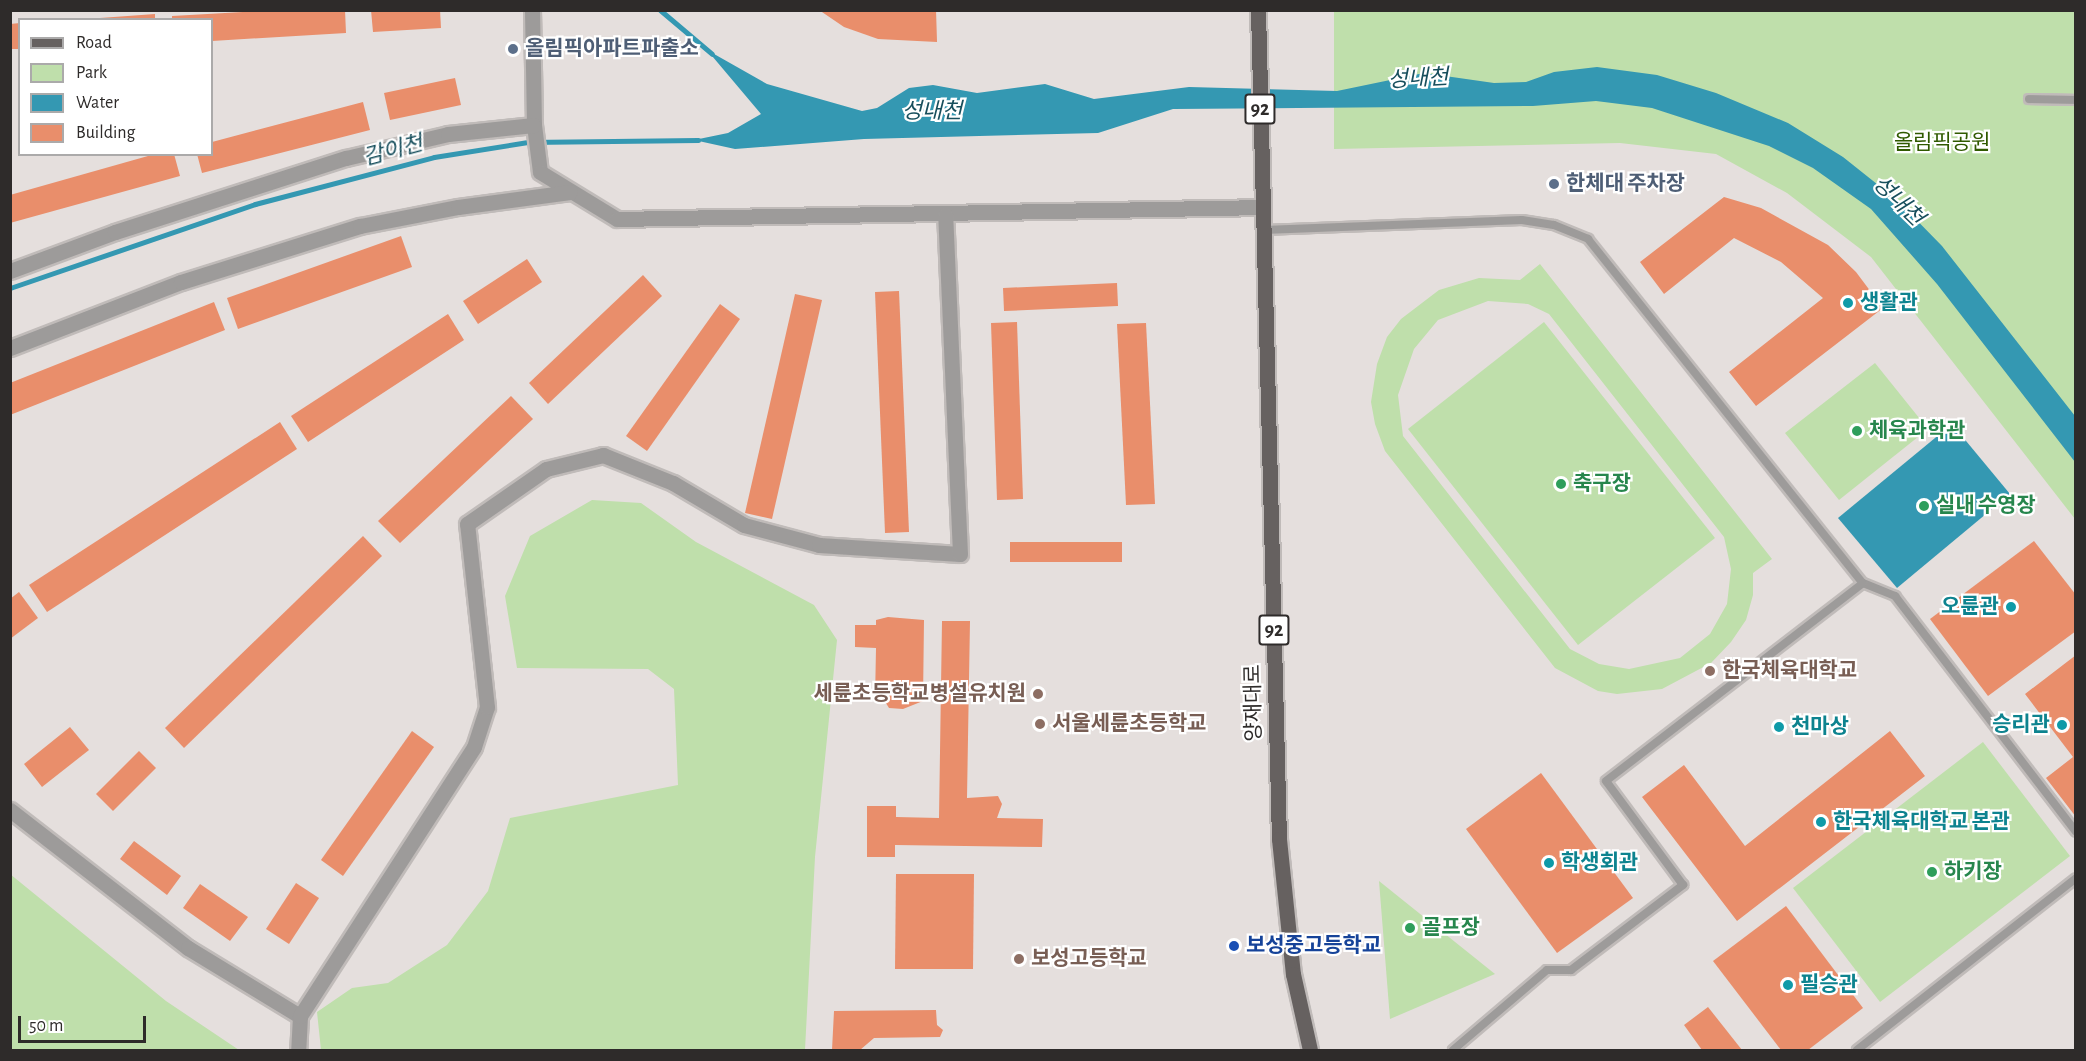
<!DOCTYPE html>
<html>
<head>
<meta charset="utf-8">
<style>
  body { margin:0 }
  #map { position:relative; width:2086px; height:1061px; overflow:hidden; background:#e5dfdd; font-family:"Alegreya Sans","Noto Sans KR",sans-serif }
  div>[style] { position:absolute }
  [style*='--x'] { left:calc(var(--x)*1px); top:calc(var(--y)*1px); width:calc(var(--w)*1px); rotate:calc(var(--a)*1deg) }
  .green>* { inset:0; background:#bfdfab }
  .water>* { inset:0; background:#3498b2 }
  .stream>* { height:5px; margin:-2.5px; padding:0 2.5px; transform-origin:2.5px; border-radius:2.5px; background:#3498b2 }
  .building>* { inset:0; background:#e98e6b }
  .roads { filter:drop-shadow(2px 0 #c0bbb9) drop-shadow(-2px 0 #c0bbb9) drop-shadow(0 2px #c0bbb9) drop-shadow(0 -2px #c0bbb9) }
  .service>* { height:8px; margin:-4px; padding:0 4px; transform-origin:4px; border-radius:4px; background:#9d9b9a }
  .minor>* { height:15px; margin:-7.5px; padding:0 7.5px; transform-origin:7.5px; border-radius:7.5px; background:#9d9b9a }
  .primary>* { height:15px; margin:-7.5px; padding:0 7.5px; transform-origin:7.5px; border-radius:7.5px; background:#666160 }
  .dots>* { width:16px; height:16px; translate:-50% -50%; box-sizing:border-box; border:3px solid #fff; border-radius:50% }
  span { translate:-50% -50%; white-space:nowrap; text-align:center; line-height:1.15; -webkit-text-stroke:4.5px #fff; paint-order:stroke }
  .shield-label span { padding:2px 4px; background:#fff; border:2px solid; border-radius:4px; -webkit-text-stroke-width:0 }
  .shield-label { font-size:20px; color:#2e2b2a; font-weight:700 }
  .service-label { font-size:21px; color:#4e5e75; font-weight:700 }
  .left { translate:0 -50%; text-align:left }
  .park-label { font-size:21px; color:#305a00 }
  .culture-label { font-size:21px; color:#0d838f; font-weight:700 }
  .right { translate:-100% -50%; text-align:right }
  .leisure-label { font-size:21px; color:#27864d; font-weight:700 }
  .education-label { font-size:21px; color:#785e54; font-weight:700 }
  .street-label { font-size:21px; color:#2e2b2a }
  .transit-label { font-size:21px; color:#164399; font-weight:700 }
  .water-label { font-size:22px; color:#184f5d; font-style:italic }
  .frame { position:absolute; inset:0; border:12px solid #2e2b2a; pointer-events:none }
  .legend { position:absolute; left:18px; top:18px; width:195px; height:138px; box-sizing:border-box; background:#fff; border:2px solid #abaaaa; margin:0; padding:8px 10px; list-style:none; font-size:18px; color:#2e2b2a }
  .legend li { display:flex; align-items:center; gap:12px; height:30px }
  .legend b { width:30px; border:2px solid #abaaaa }
  .scale { position:absolute; left:18px; top:1016px; width:128px; height:27px; box-sizing:border-box; border:3px solid #2e2b2a; border-top:0; padding-left:8px; font-size:18px; line-height:21px; white-space:nowrap; color:#2e2b2a; -webkit-text-stroke:4px #fff; paint-order:stroke }
</style>
</head>
<body>
<div id="map">
  <div class="green">
    <div style="clip-path:polygon(1334px 11px,2075px 11px,2075px 519px,1871px 257px,1787px 193px,1716px 154px,1620px 143px,1334px 149px)"></div>
    <div style="clip-path:polygon(evenodd,1540px 264px,1772px 559px,1753px 573px,1753px 595px,1746px 620px,1731px 642px,1711px 663px,1662px 689px,1617px 694px,1598px 691px,1555px 668px,1385px 451px,1375px 424px,1371px 402px,1377px 364px,1387px 337px,1401px 319px,1439px 290px,1479px 278px,1520px 280px,1540px 264px,1488px 301px,1528px 304px,1549px 314px,1724px 537px,1731px 569px,1727px 604px,1710px 634px,1680px 658px,1629px 669px,1599px 664px,1570px 649px,1403px 436px,1398px 395px,1414px 349px,1438px 320px,1488px 301px)"></div>
    <div style="clip-path:polygon(1544px 322px,1715px 538px,1578px 645px,1408px 429px)"></div>
    <div style="clip-path:polygon(1875px 363px,1928px 429px,1839px 500px,1785px 433px)"></div>
    <div style="clip-path:polygon(592px 500px,641px 503px,696px 542px,814px 605px,837px 640px,815px 857px,805px 1050px,321px 1050px,317px 1012px,352px 988px,388px 983px,447px 945px,488px 891px,510px 818px,678px 785px,674px 689px,648px 669px,517px 668px,505px 596px,530px 536px)"></div>
    <div style="clip-path:polygon(1983px 742px,2070px 856px,1880px 1002px,1793px 888px)"></div>
    <div style="clip-path:polygon(10px 874px,166px 1001px,239px 1050px,11px 1050px)"></div>
    <div style="clip-path:polygon(1379px 881px,1495px 974px,1390px 1019px)"></div>
  </div>
  <div class="water">
    <div style="clip-path:polygon(707px 50px,767px 84px,862px 111px,877px 108px,909px 88px,933px 85px,977px 93px,1045px 84px,1094px 99px,1189px 87px,1337px 91px,1424px 73px,1494px 83px,1526px 82px,1554px 72px,1597px 67px,1657px 75px,1716px 93px,1788px 123px,1843px 157px,1897px 200px,1942px 246px,2075px 416px,2075px 462px,1937px 284px,1871px 209px,1813px 168px,1769px 146px,1652px 108px,1596px 101px,1533px 106px,1173px 109px,1098px 133px,864px 139px,735px 149px,694px 140px,728px 133px,761px 114px)"></div>
    <div style="clip-path:polygon(1952px 424px,2010px 494px,1897px 588px,1838px 518px)"></div>
  </div>
  <div class="stream">
    <div style="--x:660;--y:10;--w:68;--a:40.2"></div>
    <div style="--x:10;--y:288;--w:259;--a:-18.9"></div>
    <div style="--x:255;--y:204;--w:185;--a:-14.7"></div>
    <div style="--x:434;--y:157;--w:95;--a:-9.1"></div>
    <div style="--x:528;--y:142;--w:170;--a:-0.7"></div>
  </div>
  <div class="building">
    <div style="clip-path:polygon(277px 10px,345px 10px,346px 33px,212px 41px,212px 20px,172px 20px,172px 16px)"></div>
    <div style="clip-path:polygon(371px 10px,440px 10px,441px 28px,373px 32px)"></div>
    <div style="clip-path:polygon(819px 10px,936px 10px,937px 42px,878px 39px,844px 27px)"></div>
    <div style="clip-path:polygon(155px 14px,155px 20px,100px 20px,100px 18px)"></div>
    <div style="clip-path:polygon(20px 23px,20px 49px,10px 49px,10px 24px)"></div>
    <div style="clip-path:polygon(455px 78px,461px 105px,390px 120px,384px 93px)"></div>
    <div style="clip-path:polygon(363px 102px,370px 130px,202px 173px,197px 154px,212px 154px,212px 142px)"></div>
    <div style="clip-path:polygon(155px 154px,174px 154px,180px 176px,10px 223px,10px 195px)"></div>
    <div style="clip-path:polygon(1724px 197px,1761px 208px,1828px 245px,1856px 272px,1883px 308px,1756px 406px,1729px 372px,1823px 298px,1781px 262px,1734px 238px,1664px 294px,1640px 262px)"></div>
    <div style="clip-path:polygon(401px 236px,412px 267px,238px 329px,227px 298px)"></div>
    <div style="clip-path:polygon(527px 259px,542px 282px,478px 324px,463px 301px)"></div>
    <div style="clip-path:polygon(643px 275px,662px 296px,548px 404px,529px 383px)"></div>
    <div style="clip-path:polygon(1117px 283px,1118px 306px,1004px 311px,1003px 288px)"></div>
    <div style="clip-path:polygon(899px 291px,909px 532px,885px 533px,875px 292px)"></div>
    <div style="clip-path:polygon(795px 294px,822px 300px,772px 519px,745px 513px)"></div>
    <div style="clip-path:polygon(214px 302px,225px 330px,10px 415px,10px 383px)"></div>
    <div style="clip-path:polygon(720px 304px,740px 319px,647px 451px,626px 436px)"></div>
    <div style="clip-path:polygon(448px 314px,464px 340px,308px 442px,291px 416px)"></div>
    <div style="clip-path:polygon(1017px 322px,1023px 499px,997px 500px,991px 323px)"></div>
    <div style="clip-path:polygon(1146px 323px,1155px 504px,1126px 505px,1117px 324px)"></div>
    <div style="clip-path:polygon(511px 396px,533px 419px,400px 543px,378px 521px)"></div>
    <div style="clip-path:polygon(280px 422px,297px 449px,47px 612px,29px 585px)"></div>
    <div style="clip-path:polygon(363px 536px,382px 556px,184px 748px,165px 728px)"></div>
    <div style="clip-path:polygon(2034px 541px,2076px 595px,2076px 631px,1988px 696px,1930px 619px)"></div>
    <div style="clip-path:polygon(1010px 542px,1122px 542px,1122px 562px,1010px 562px)"></div>
    <div style="clip-path:polygon(19px 592px,38px 618px,10px 639px,10px 599px)"></div>
    <div style="clip-path:polygon(888px 617px,924px 620px,923px 701px,903px 709px,889px 708px,884px 700px,875px 700px,876px 648px,855px 647px,855px 625px,876px 625px,876px 620px)"></div>
    <div style="clip-path:polygon(942px 621px,970px 621px,967px 798px,998px 796px,1002px 804px,997px 818px,1043px 819px,1042px 847px,895px 845px,895px 857px,867px 857px,867px 806px,896px 806px,896px 817px,939px 818px)"></div>
    <div style="clip-path:polygon(2076px 655px,2076px 817px,2046px 778px,2073px 757px,2025px 694px)"></div>
    <div style="clip-path:polygon(70px 727px,89px 750px,42px 787px,24px 764px)"></div>
    <div style="clip-path:polygon(412px 731px,434px 747px,343px 876px,321px 860px)"></div>
    <div style="clip-path:polygon(1890px 731px,1925px 776px,1737px 921px,1642px 797px,1684px 765px,1745px 846px)"></div>
    <div style="clip-path:polygon(139px 751px,156px 768px,113px 811px,96px 794px)"></div>
    <div style="clip-path:polygon(1541px 773px,1633px 898px,1557px 953px,1466px 829px)"></div>
    <div style="clip-path:polygon(134px 841px,181px 876px,167px 895px,120px 859px)"></div>
    <div style="clip-path:polygon(896px 874px,974px 874px,973px 969px,895px 969px)"></div>
    <div style="clip-path:polygon(296px 883px,319px 898px,289px 944px,266px 929px)"></div>
    <div style="clip-path:polygon(200px 884px,248px 917px,230px 941px,183px 908px)"></div>
    <div style="clip-path:polygon(1786px 906px,1863px 1008px,1808px 1050px,1781px 1050px,1713px 961px)"></div>
    <div style="clip-path:polygon(1708px 1007px,1742px 1050px,1702px 1050px,1684px 1025px)"></div>
    <div style="clip-path:polygon(936px 1010px,937px 1025px,943px 1030px,940px 1037px,874px 1038px,860px 1050px,832px 1050px,834px 1011px)"></div>
  </div>
  <div class="roads">
    <div class="service">
      <div style="--x:2029;--y:99;--w:47;--a:1.2"></div>
      <div style="--x:1264;--y:230;--w:258;--a:-2.2"></div>
      <div style="--x:1522;--y:220;--w:32;--a:9"></div>
      <div style="--x:1554;--y:225;--w:37;--a:22"></div>
      <div style="--x:1588;--y:239;--w:440;--a:51.4"></div>
      <div style="--x:1863;--y:583;--w:35;--a:22"></div>
      <div style="--x:1895;--y:596;--w:297;--a:52.5"></div>
      <div style="--x:1453;--y:1050;--w:123;--a:-40.4"></div>
      <div style="--x:1547;--y:970;--w:24;--a:0"></div>
      <div style="--x:1571;--y:970;--w:141;--a:-37.2"></div>
      <div style="--x:1683;--y:885;--w:129;--a:-126.5"></div>
      <div style="--x:1606;--y:781;--w:324;--a:-37.6"></div>
      <div style="--x:1857;--y:1050;--w:278;--a:-38.1"></div>
    </div>
    <div class="minor">
      <div style="--x:532;--y:10;--w:115;--a:89"></div>
      <div style="--x:534;--y:125;--w:47;--a:82.7"></div>
      <div style="--x:540;--y:172;--w:90;--a:31.4"></div>
      <div style="--x:617;--y:219;--w:646;--a:-1.06"></div>
      <div style="--x:10;--y:271;--w:112;--a:-20.4"></div>
      <div style="--x:115;--y:232;--w:243;--a:-17.8"></div>
      <div style="--x:346;--y:158;--w:105;--a:-13.2"></div>
      <div style="--x:448;--y:134;--w:86;--a:-6"></div>
      <div style="--x:10;--y:348;--w:183;--a:-21.1"></div>
      <div style="--x:181;--y:282;--w:188;--a:-17.4"></div>
      <div style="--x:360;--y:226;--w:100;--a:-11"></div>
      <div style="--x:458;--y:207;--w:113;--a:-7.6"></div>
      <div style="--x:10;--y:810;--w:225;--a:37.8"></div>
      <div style="--x:188;--y:948;--w:131;--a:31.3"></div>
      <div style="--x:300;--y:1016;--w:34;--a:93"></div>
      <div style="--x:300;--y:1016;--w:320;--a:-57.1"></div>
      <div style="--x:474;--y:747;--w:42;--a:-72"></div>
      <div style="--x:487;--y:707;--w:184;--a:-96.2"></div>
      <div style="--x:467;--y:524;--w:96;--a:-34.8"></div>
      <div style="--x:546;--y:469;--w:59;--a:-13.8"></div>
      <div style="--x:603;--y:455;--w:75;--a:21.8"></div>
      <div style="--x:673;--y:483;--w:82;--a:30.6"></div>
      <div style="--x:744;--y:525;--w:78;--a:14.9"></div>
      <div style="--x:819;--y:545;--w:141;--a:3.7"></div>
      <div style="--x:960;--y:554;--w:339;--a:-92.5"></div>
    </div>
    <div class="primary">
      <div style="--x:1258;--y:10;--w:829;--a:88.55"></div>
      <div style="--x:1279;--y:839;--w:136;--a:84.1"></div>
      <div style="--x:1293;--y:974;--w:78;--a:77.4"></div>
    </div>
  </div>
  <div class="dots">
    <div style="left:513px;top:49px;background:#5c6f8a"></div>
    <div style="left:1554px;top:184px;background:#5c6f8a"></div>
    <div style="left:1848px;top:303px;background:#0f9aa8"></div>
    <div style="left:1857px;top:431px;background:#2e9e5b"></div>
    <div style="left:1561px;top:484px;background:#2e9e5b"></div>
    <div style="left:1924px;top:506px;background:#2e9e5b"></div>
    <div style="left:2011px;top:607px;background:#0f9aa8"></div>
    <div style="left:1710px;top:671px;background:#8d6e63"></div>
    <div style="left:1038px;top:694px;background:#8d6e63"></div>
    <div style="left:1040px;top:724px;background:#8d6e63"></div>
    <div style="left:2062px;top:725px;background:#0f9aa8"></div>
    <div style="left:1779px;top:727px;background:#0f9aa8"></div>
    <div style="left:1821px;top:822px;background:#0f9aa8"></div>
    <div style="left:1549px;top:863px;background:#0f9aa8"></div>
    <div style="left:1932px;top:872px;background:#2e9e5b"></div>
    <div style="left:1410px;top:928px;background:#2e9e5b"></div>
    <div style="left:1234px;top:946px;background:#1a4fb4"></div>
    <div style="left:1019px;top:959px;background:#8d6e63"></div>
    <div style="left:1788px;top:985px;background:#0f9aa8"></div>
  </div>
  <div class="shield-label">
    <span style="left:1260px;top:109px">92</span>
    <span style="left:1274px;top:630px">92</span>
  </div>
  <div class="service-label">
    <span class="left" style="left:525px;top:49px">올림픽아파트파출소</span>
    <span class="left" style="left:1566px;top:184px">한체대 주차장</span>
  </div>
  <div class="park-label">
    <span style="left:1942px;top:143px">올림픽공원</span>
  </div>
  <div class="culture-label">
    <span class="left" style="left:1860px;top:303px">생활관</span>
    <span class="right" style="left:1999px;top:607px">오륜관</span>
    <span class="right" style="left:2050px;top:725px">승리관</span>
    <span class="left" style="left:1791px;top:727px">천마상</span>
    <span class="left" style="left:1833px;top:822px">한국체육대학교 본관</span>
    <span class="left" style="left:1561px;top:863px">학생회관</span>
    <span class="left" style="left:1800px;top:985px">필승관</span>
  </div>
  <div class="leisure-label">
    <span class="left" style="left:1869px;top:431px">체육과학관</span>
    <span class="left" style="left:1573px;top:484px">축구장</span>
    <span class="left" style="left:1936px;top:506px">실내 수영장</span>
    <span class="left" style="left:1944px;top:872px">하키장</span>
    <span class="left" style="left:1422px;top:928px">골프장</span>
  </div>
  <div class="education-label">
    <span class="left" style="left:1722px;top:671px">한국체육대학교</span>
    <span class="right" style="left:1026px;top:694px">세륜초등학교병설유치원</span>
    <span class="left" style="left:1052px;top:724px">서울세륜초등학교</span>
    <span class="left" style="left:1031px;top:959px">보성고등학교</span>
  </div>
  <div class="street-label">
    <span style="left:1254px;top:703px;rotate:-91deg">양재대로</span>
  </div>
  <div class="transit-label">
    <span class="left" style="left:1246px;top:946px">보성중고등학교</span>
  </div>
  <div class="water-label">
    <span style="left:1418px;top:79px;rotate:-3deg">성내천</span>
    <span style="left:932px;top:112px">성내천</span>
    <span style="left:393px;top:151px;rotate:-15deg">감이천</span>
    <span style="left:1898px;top:201px;rotate:44deg">성내천</span>
  </div>
  <div class="frame"></div>
  <ul class="legend">
  <li><b style="height:8px;background:#666160"></b>Road</li>
  <li><b style="height:16px;background:#bfdfab"></b>Park</li>
  <li><b style="height:16px;background:#3498b2"></b>Water</li>
  <li><b style="height:16px;background:#e98e6b"></b>Building</li>
  </ul>
  <div class="scale">50 m</div>
</div>
</body>
</html>
